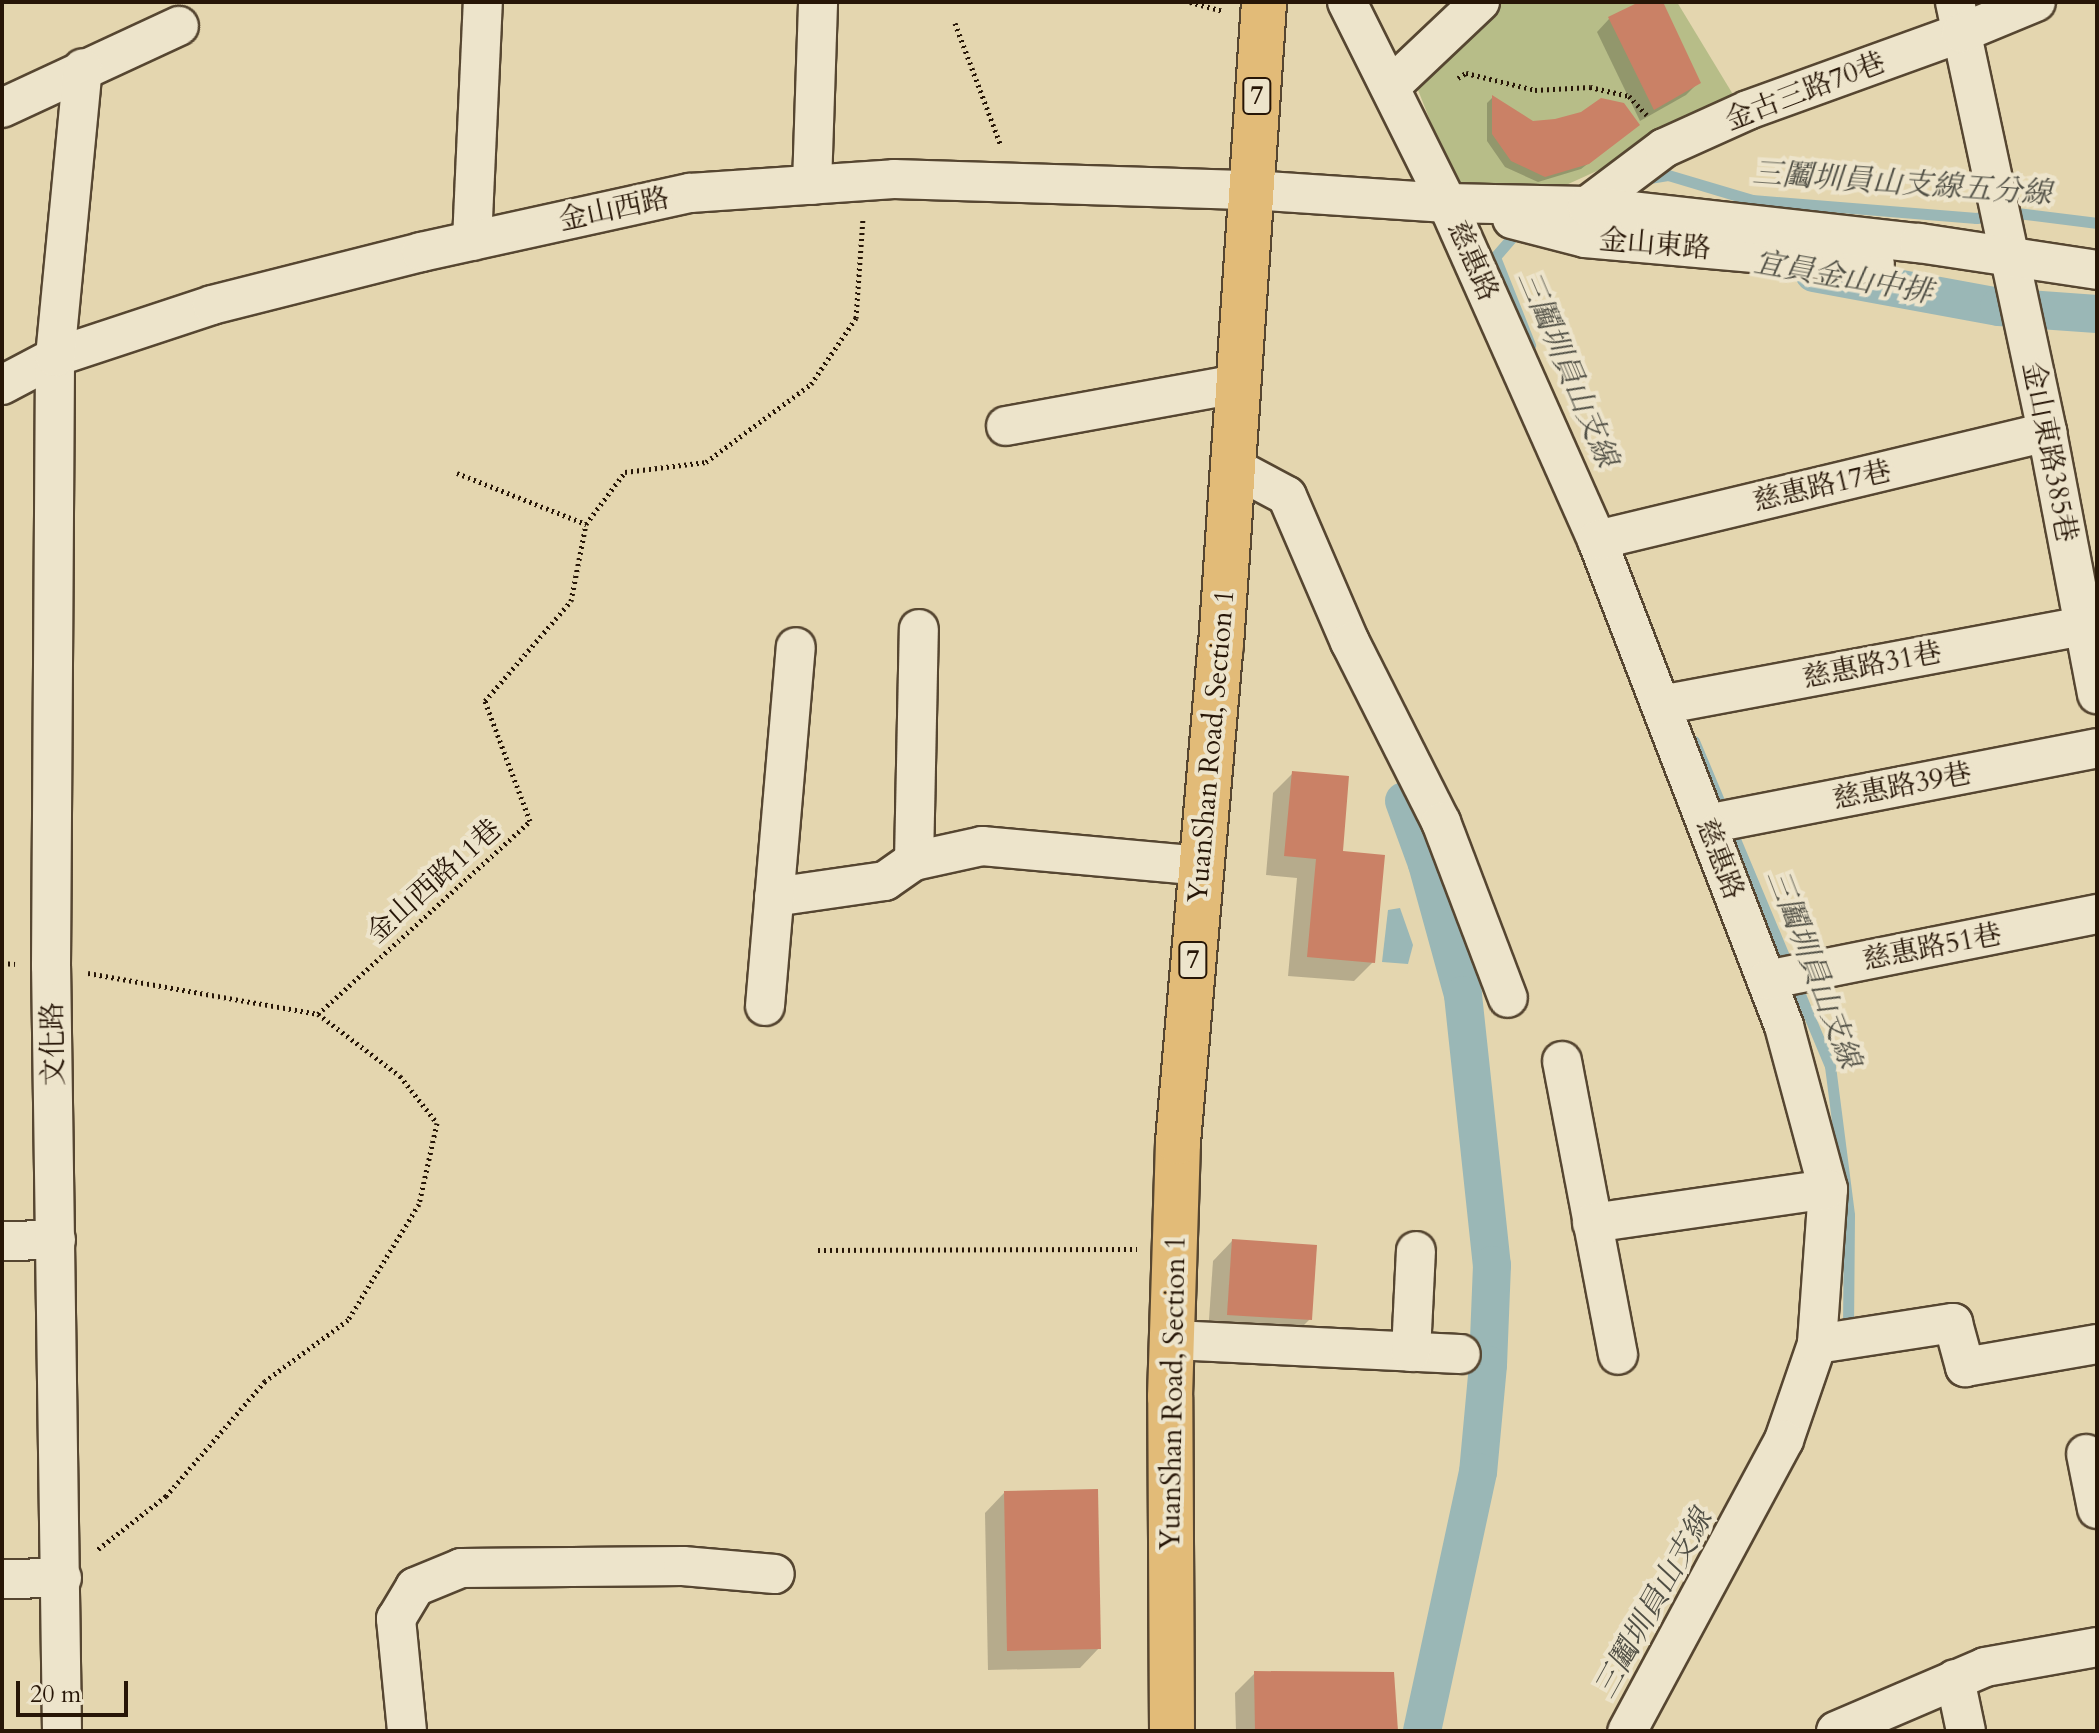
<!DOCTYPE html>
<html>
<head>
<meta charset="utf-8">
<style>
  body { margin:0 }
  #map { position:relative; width:2099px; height:1733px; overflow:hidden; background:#e4d6af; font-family:Cardo,"Noto Serif TC",serif }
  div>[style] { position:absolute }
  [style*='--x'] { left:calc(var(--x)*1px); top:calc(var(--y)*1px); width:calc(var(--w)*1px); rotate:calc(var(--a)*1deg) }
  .green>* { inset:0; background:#b7bd88 }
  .water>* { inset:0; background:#9ab7b6 }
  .shadow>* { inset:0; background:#0003 }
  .stream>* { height:11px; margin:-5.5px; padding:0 5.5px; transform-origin:5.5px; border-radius:5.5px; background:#9ab7b6 }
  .canal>* { height:38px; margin:-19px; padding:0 19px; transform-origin:19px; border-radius:19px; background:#9ab7b6 }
  .building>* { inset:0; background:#ca8166 }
  .path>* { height:5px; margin-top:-2.5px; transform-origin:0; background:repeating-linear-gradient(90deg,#271607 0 2px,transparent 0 6px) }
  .roads { filter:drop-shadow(2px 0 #564631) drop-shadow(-2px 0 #564631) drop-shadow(0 2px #564631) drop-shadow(0 -2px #564631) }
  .minor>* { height:38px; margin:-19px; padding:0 19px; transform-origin:19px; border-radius:19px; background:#ede4cb }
  .major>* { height:44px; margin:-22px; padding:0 22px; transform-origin:22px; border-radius:22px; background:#e2bb78 }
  span { translate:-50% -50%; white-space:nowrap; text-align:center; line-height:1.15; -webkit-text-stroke:8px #ede4cb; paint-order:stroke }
  .shield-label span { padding:2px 6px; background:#ede4cb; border:2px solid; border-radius:6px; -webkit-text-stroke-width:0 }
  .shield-label { font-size:26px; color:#271607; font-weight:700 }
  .street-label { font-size:28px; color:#271607 }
  .water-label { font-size:30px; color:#4f4e44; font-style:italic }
  .frame { position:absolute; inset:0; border:4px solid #271607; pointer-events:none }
  .scale { position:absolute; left:16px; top:1681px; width:112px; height:36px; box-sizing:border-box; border:4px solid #271607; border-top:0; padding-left:10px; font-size:24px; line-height:28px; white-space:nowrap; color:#271607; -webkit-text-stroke:6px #ede4cb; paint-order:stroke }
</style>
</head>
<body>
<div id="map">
  <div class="green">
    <div style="clip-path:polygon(1493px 2px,1677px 2px,1740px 106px,1566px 185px,1504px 196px,1458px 191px,1418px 90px,1442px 50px)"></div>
  </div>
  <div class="water">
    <div style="clip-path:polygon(1400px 908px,1413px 945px,1408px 964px,1382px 962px,1388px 910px)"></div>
  </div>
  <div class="shadow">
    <div style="clip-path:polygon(1644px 2px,1661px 2px,1699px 82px,1686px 95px,1640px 121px,1597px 32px,1609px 19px)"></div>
    <div style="clip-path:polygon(1492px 98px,1532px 123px,1556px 121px,1632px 130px,1581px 169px,1538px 182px,1505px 167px,1487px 141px,1487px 103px)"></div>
    <div style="clip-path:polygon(1293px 773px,1341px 853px,1373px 962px,1354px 981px,1288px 976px,1297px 878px,1266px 875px,1273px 793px)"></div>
    <div style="clip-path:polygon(1232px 1241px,1310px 1319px,1290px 1339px,1208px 1334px,1213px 1261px)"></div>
    <div style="clip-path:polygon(1004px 1493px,1099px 1648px,1080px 1668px,988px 1670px,985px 1513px)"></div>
    <div style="clip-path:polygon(1255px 1673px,1396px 1731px,1236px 1731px,1235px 1693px)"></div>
  </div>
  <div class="stream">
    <div style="--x:1643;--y:179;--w:25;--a:-9"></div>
    <div style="--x:1668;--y:175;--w:88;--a:16.6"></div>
    <div style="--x:1752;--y:200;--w:225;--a:4.6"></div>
    <div style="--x:1976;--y:218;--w:41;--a:-7"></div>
    <div style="--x:2017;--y:213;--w:81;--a:7.1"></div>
    <div style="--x:1521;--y:227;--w:40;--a:131"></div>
    <div style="--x:1495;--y:257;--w:95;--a:68.3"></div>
    <div style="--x:1694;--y:741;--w:352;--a:67.3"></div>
    <div style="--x:1830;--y:1066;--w:150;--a:82.7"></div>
    <div style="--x:1849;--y:1215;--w:107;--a:90.5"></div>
    <div style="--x:1848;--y:1322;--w:9;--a:122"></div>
  </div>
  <div class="canal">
    <div style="--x:1814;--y:273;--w:188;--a:10.4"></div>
    <div style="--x:1999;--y:307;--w:98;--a:4.1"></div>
    <div style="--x:1404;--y:801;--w:67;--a:69.9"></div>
    <div style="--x:1427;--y:864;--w:136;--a:74.6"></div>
    <div style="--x:1463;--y:995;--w:272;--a:83.9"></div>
    <div style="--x:1492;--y:1265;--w:100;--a:92.3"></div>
    <div style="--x:1488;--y:1365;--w:107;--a:95.3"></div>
    <div style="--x:1478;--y:1472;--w:265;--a:102.2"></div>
  </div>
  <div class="building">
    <div style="clip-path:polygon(1639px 2px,1663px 2px,1701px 83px,1654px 110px,1608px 17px)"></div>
    <div style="clip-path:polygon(1492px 95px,1533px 121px,1555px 119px,1581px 112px,1601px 98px,1624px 103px,1640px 125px,1589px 164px,1545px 177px,1511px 161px,1492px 134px)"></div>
    <div style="clip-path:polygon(1292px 771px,1349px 776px,1343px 851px,1385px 855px,1375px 963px,1307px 957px,1316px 859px,1284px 856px)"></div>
    <div style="clip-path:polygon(1232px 1239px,1317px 1245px,1312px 1320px,1227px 1315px)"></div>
    <div style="clip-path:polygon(1098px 1489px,1101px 1649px,1007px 1651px,1004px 1491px)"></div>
    <div style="clip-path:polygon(1254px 1671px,1394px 1672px,1398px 1731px,1255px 1731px)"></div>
  </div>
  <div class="path">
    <div style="--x:1190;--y:2;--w:35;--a:15"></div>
    <div style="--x:955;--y:23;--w:131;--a:69.5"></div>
    <div style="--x:1458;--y:78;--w:9;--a:-32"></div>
    <div style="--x:1466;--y:73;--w:71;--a:13.8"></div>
    <div style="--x:1535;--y:90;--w:55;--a:-3.1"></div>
    <div style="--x:1590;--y:87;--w:40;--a:13"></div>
    <div style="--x:1629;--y:96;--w:26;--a:47"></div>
    <div style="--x:457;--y:473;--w:139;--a:21.6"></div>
    <div style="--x:2;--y:963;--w:13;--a:4"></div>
    <div style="--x:88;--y:973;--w:234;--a:10.1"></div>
    <div style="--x:318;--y:1014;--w:103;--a:37.1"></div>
    <div style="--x:400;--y:1076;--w:60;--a:51.8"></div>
    <div style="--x:437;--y:1123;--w:83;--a:102.5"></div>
    <div style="--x:419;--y:1204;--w:136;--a:121.5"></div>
    <div style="--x:348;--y:1320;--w:103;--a:143.7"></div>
    <div style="--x:265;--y:1381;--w:152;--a:130.7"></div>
    <div style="--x:166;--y:1496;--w:88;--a:142"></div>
    <div style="--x:318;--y:1014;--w:287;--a:-42.3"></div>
    <div style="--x:530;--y:821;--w:128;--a:-110.6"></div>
    <div style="--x:485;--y:701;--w:132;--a:-49.3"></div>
    <div style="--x:571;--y:601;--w:78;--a:-79"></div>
    <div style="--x:586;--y:524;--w:65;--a:-53.1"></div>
    <div style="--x:625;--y:472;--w:82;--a:-7"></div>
    <div style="--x:706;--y:462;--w:131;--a:-36.6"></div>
    <div style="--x:811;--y:384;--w:80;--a:-55.7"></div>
    <div style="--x:856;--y:318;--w:100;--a:-86"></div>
    <div style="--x:818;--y:1250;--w:319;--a:-0.2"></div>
  </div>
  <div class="roads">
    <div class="minor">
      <div style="--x:1347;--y:2;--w:225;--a:63.5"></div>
      <div style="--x:1447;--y:203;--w:369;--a:66"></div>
      <div style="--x:1597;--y:540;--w:521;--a:68.95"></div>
      <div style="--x:1784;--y:1026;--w:169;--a:74.9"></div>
      <div style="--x:1828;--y:1189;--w:155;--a:94.1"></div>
      <div style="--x:1817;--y:1344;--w:102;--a:109"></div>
      <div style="--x:1784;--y:1440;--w:331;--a:118.3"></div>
      <div style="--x:1955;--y:2;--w:440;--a:77.9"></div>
      <div style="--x:2047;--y:432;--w:267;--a:79.2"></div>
      <div style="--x:1390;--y:87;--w:124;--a:-43.4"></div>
      <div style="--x:2;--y:108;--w:195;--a:-24.9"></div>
      <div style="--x:812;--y:185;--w:183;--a:-88.1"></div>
      <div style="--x:1587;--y:206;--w:96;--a:-37"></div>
      <div style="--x:1664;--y:148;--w:92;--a:-24.3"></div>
      <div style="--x:1748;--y:110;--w:226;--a:-19.9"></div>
      <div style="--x:1961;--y:33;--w:81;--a:-22.5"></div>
      <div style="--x:1512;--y:219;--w:75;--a:14.6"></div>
      <div style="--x:1585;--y:238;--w:291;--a:5.1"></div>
      <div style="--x:472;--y:241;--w:239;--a:-87.4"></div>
      <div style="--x:2;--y:385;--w:60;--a:-27.8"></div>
      <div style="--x:55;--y:357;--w:165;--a:-18.3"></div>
      <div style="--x:212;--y:305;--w:216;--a:-14.2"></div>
      <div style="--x:421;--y:252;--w:275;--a:-12.4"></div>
      <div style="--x:690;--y:193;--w:204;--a:-3.9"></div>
      <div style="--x:894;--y:179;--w:357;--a:1.8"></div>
      <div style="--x:1251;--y:190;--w:196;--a:3.8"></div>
      <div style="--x:1447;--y:203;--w:140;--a:1.2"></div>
      <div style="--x:1587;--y:206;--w:334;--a:6.4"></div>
      <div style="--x:1919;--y:243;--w:180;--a:8.6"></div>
      <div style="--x:1006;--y:426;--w:236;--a:-10.3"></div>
      <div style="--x:1233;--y:467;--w:61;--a:28.2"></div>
      <div style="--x:1287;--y:496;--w:159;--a:66.7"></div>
      <div style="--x:1350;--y:642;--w:202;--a:63.2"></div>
      <div style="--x:1441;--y:822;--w:188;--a:69.2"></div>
      <div style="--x:1597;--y:540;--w:463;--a:-13.5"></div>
      <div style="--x:1661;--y:705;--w:430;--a:-10.6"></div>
      <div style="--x:1707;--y:824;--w:397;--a:-11"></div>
      <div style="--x:914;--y:861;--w:232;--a:-88.8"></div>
      <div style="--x:774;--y:897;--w:112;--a:-8.2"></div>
      <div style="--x:885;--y:881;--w:35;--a:-35"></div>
      <div style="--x:914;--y:861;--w:70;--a:-12.4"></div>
      <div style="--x:982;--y:846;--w:220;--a:5.2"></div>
      <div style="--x:1767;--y:980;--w:337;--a:-11.3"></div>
      <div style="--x:765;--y:1006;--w:360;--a:-85.1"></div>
      <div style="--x:1562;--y:1061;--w:299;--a:79.2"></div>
      <div style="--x:1592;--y:1223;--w:238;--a:-8.2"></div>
      <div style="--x:2;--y:1241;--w:54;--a:-1.1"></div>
      <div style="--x:1172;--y:1340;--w:289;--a:2.8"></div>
      <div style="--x:1817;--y:1344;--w:138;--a:-8.8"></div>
      <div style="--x:1953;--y:1323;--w:46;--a:74.7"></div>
      <div style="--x:1965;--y:1367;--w:134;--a:-9.9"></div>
      <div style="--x:1411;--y:1352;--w:101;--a:-87.2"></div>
      <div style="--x:2086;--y:1454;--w:56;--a:78.7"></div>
      <div style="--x:2;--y:1579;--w:60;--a:-1"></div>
      <div style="--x:1955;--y:1679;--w:53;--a:78.1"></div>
      <div style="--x:62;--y:1731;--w:765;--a:-90.82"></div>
      <div style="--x:51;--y:966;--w:609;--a:-89.62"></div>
      <div style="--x:55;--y:357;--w:290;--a:-84.5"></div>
      <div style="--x:407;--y:1731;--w:113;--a:-95.6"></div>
      <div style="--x:396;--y:1619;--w:37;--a:-59"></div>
      <div style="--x:415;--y:1587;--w:50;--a:-22.4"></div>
      <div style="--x:461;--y:1568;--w:222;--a:-0.5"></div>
      <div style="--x:683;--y:1566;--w:92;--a:5"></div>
      <div style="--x:1836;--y:1731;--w:162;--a:-23.2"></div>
      <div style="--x:1985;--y:1667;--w:114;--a:-10.1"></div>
    </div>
    <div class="major">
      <div style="--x:1172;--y:1731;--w:334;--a:-90.3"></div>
      <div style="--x:1170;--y:1397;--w:255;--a:-88.2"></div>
      <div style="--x:1178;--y:1142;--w:499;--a:-85.1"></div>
      <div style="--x:1221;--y:645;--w:644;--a:-86.17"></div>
    </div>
  </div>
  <div class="shield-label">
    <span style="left:1257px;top:96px">7</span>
    <span style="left:1193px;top:960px">7</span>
  </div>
  <div class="street-label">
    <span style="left:1805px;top:91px;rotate:-21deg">金古三路70巷</span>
    <span style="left:614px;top:209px;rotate:-12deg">金山西路</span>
    <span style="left:1655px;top:244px;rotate:5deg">金山東路</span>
    <span style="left:1473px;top:261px;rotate:66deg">慈惠路</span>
    <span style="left:2050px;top:452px;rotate:79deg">金山東路385巷</span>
    <span style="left:1822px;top:486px;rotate:-13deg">慈惠路17巷</span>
    <span style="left:1872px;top:665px;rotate:-11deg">慈惠路31巷</span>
    <span style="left:1211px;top:746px;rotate:-85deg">YuanShan Road, Section 1</span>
    <span style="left:1902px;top:786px;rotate:-11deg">慈惠路39巷</span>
    <span style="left:1720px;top:859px;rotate:69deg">慈惠路</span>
    <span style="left:434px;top:881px;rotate:-42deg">金山西路11巷</span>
    <span style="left:1932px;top:947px;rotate:-11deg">慈惠路51巷</span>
    <span style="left:53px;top:1044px;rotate:-91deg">文化路</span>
    <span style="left:1173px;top:1393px;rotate:-89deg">YuanShan Road, Section 1</span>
  </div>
  <div class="water-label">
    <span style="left:1902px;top:184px;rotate:4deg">三鬮圳員山支線五分線</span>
    <span style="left:1843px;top:278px;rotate:10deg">宜員金山中排</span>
    <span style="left:1567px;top:369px;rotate:67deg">三鬮圳員山支線</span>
    <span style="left:1813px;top:969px;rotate:69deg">三鬮圳員山支線</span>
    <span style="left:1654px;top:1604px;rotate:-61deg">三鬮圳員山支線</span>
  </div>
  <div class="frame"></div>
  <div class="scale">20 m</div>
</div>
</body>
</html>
